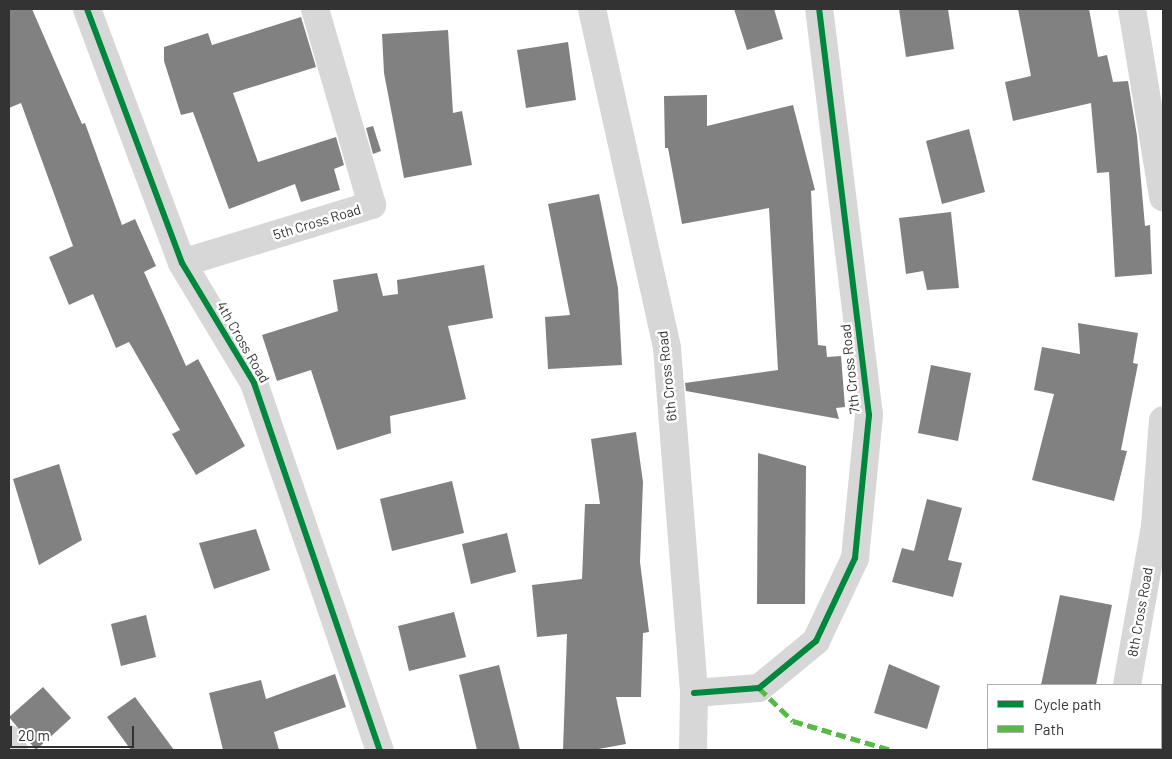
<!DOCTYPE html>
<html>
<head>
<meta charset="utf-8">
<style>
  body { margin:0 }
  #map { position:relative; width:1172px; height:759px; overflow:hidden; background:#fff; font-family:Barlow,sans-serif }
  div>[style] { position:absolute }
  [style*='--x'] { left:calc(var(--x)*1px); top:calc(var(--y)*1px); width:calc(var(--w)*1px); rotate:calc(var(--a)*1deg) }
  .building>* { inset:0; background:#818181 }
  .minor>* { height:28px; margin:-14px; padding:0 14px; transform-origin:14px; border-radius:14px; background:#d7d7d7 }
  .quiet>* { height:5px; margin-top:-2.5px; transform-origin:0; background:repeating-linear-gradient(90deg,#58b947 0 10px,transparent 0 15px) }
  .cycleway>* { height:6px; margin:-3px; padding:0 3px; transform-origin:3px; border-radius:3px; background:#00873e }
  span { translate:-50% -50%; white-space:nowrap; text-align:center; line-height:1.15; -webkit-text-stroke:5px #fff; paint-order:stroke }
  .street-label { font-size:14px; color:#333 }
  .frame { position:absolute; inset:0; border:10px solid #333; pointer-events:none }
  .legend { position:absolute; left:987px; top:684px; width:175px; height:65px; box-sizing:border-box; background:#fff; border:1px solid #adadad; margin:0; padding:6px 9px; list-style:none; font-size:15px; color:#333 }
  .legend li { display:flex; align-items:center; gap:10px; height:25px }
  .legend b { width:25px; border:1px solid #adadad }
  .scale { position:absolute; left:10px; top:726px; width:124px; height:22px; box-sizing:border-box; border:2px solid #333; border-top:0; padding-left:6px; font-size:15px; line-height:18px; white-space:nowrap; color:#333; -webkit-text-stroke:4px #fff; paint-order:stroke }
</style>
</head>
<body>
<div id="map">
  <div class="building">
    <div style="clip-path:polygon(9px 9px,32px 9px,82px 124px,85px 123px,122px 225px,135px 219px,156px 266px,144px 272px,186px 366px,198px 359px,245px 446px,196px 475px,172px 434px,180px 430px,129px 342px,116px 348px,93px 294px,69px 305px,49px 257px,73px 246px,21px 103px,9px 108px)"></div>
    <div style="clip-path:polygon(734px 9px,774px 9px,783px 39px,747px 50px)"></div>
    <div style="clip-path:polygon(899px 9px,948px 9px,954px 49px,906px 57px)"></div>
    <div style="clip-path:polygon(1018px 9px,1089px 9px,1098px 57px,1107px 55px,1113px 82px,1128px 81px,1137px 136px,1145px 226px,1150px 225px,1152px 274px,1115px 277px,1109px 172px,1097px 173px,1091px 103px,1013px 121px,1005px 82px,1031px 76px)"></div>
    <div style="clip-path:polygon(301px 17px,316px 67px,233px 93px,258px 162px,336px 137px,344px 165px,334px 169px,340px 190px,301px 202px,295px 184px,229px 209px,193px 112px,181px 115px,164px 61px,164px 47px,208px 33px,212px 45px)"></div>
    <div style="clip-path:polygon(448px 30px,453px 113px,462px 111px,472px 165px,404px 178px,384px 73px,382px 34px)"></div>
    <div style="clip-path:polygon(568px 42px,576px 100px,526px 108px,517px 50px)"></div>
    <div style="clip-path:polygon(707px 95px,707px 126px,793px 105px,815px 190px,811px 191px,818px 345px,826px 346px,827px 357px,841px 356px,845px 407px,836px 408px,839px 419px,686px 391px,685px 383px,778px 370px,769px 208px,682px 224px,668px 148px,665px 148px,664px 96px)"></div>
    <div style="clip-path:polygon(373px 126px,381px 151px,373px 154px,366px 128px)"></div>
    <div style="clip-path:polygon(969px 129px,985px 192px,942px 204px,926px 141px)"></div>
    <div style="clip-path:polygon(599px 194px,618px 288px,622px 365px,548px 369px,545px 317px,570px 315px,548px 204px)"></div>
    <div style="clip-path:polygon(951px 212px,959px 288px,927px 290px,923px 271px,906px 274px,899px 218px)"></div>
    <div style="clip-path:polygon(484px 265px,493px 318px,448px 326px,466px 399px,390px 416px,391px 433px,337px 450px,311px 370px,277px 381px,262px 335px,338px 311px,333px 280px,377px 273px,383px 296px,398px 294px,397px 280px)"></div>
    <div style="clip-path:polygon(1078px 323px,1138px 333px,1133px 363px,1138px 364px,1121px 450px,1127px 451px,1114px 501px,1032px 480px,1054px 394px,1034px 390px,1042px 347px,1080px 354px)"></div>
    <div style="clip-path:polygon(931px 365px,971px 373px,958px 441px,918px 433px)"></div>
    <div style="clip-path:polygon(636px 432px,643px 482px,640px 562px,649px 632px,643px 633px,641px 697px,616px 697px,626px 744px,593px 750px,563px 750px,567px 634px,537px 637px,532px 585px,582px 579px,585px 504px,600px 504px,591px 439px)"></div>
    <div style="clip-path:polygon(758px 453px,806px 466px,805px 604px,757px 604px)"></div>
    <div style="clip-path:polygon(59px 464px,82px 540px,39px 565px,13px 479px)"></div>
    <div style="clip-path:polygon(452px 481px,464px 533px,392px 551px,380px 499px)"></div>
    <div style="clip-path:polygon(927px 499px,962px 508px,948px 560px,962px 563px,953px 597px,892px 582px,902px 548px,914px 551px)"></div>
    <div style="clip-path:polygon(256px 529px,270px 570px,214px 589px,199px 543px)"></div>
    <div style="clip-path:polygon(507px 533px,516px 572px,471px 584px,462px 544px)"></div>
    <div style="clip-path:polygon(1060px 595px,1112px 605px,1096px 685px,1041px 685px)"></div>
    <div style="clip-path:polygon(454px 612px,466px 657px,409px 671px,398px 626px)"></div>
    <div style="clip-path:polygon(146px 615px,156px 657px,121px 666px,111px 624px)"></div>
    <div style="clip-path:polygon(889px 664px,940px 686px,927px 729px,874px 713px)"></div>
    <div style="clip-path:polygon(499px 665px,520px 750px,477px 750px,459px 675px)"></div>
    <div style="clip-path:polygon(335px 674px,346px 707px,274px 732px,279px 750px,223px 750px,209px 693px,261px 680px,266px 699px)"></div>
    <div style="clip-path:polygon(43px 687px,71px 718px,36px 750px,9px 717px)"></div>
    <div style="clip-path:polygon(135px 697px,174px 750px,131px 750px,107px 717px)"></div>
  </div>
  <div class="minor">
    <div style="--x:87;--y:9;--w:271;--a:69.5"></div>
    <div style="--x:182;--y:263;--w:140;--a:59"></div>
    <div style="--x:254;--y:383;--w:388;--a:71.1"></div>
    <div style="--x:592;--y:9;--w:347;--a:77.5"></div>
    <div style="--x:667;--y:348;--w:346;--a:85.5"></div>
    <div style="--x:694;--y:693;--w:57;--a:91"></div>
    <div style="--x:1132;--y:9;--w:191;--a:80.6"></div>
    <div style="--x:182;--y:263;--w:199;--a:-17"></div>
    <div style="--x:372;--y:205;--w:204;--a:-106.2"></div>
    <div style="--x:1127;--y:685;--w:161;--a:-80"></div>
    <div style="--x:1155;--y:526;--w:106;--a:-85.7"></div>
    <div style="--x:694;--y:693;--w:65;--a:-4.4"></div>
    <div style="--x:759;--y:688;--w:74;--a:-39.5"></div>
    <div style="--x:816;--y:641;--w:92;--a:-64.8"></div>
    <div style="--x:855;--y:558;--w:144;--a:-84.4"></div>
    <div style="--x:869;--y:415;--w:409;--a:-97"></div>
    <div style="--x:9;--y:739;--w:12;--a:66"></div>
    <div style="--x:1116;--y:750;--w:2;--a:-63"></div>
  </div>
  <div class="quiet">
    <div style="--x:759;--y:688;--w:47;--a:44.1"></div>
    <div style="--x:793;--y:721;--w:102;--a:16.5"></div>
  </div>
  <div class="cycleway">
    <div style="--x:87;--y:9;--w:271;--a:69.5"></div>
    <div style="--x:182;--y:263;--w:140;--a:59"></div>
    <div style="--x:254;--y:383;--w:388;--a:71.1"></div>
    <div style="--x:694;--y:693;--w:65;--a:-4.4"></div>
    <div style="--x:759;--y:688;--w:74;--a:-39.5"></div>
    <div style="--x:816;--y:641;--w:92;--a:-64.8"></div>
    <div style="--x:855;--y:558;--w:144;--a:-84.4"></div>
    <div style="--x:869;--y:415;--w:409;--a:-97"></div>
  </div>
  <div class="street-label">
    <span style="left:317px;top:222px;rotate:-17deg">5th Cross Road</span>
    <span style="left:243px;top:342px;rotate:60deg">4th Cross Road</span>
    <span style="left:850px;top:369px;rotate:-96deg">7th Cross Road</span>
    <span style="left:667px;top:376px;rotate:-96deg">6th Cross Road</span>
    <span style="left:1140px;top:612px;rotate:-80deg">8th Cross Road</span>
  </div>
  <div class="frame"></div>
  <ul class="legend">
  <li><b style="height:6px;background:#00873e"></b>Cycle path</li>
  <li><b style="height:6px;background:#58b947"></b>Path</li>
  </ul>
  <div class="scale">20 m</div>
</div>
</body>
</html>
